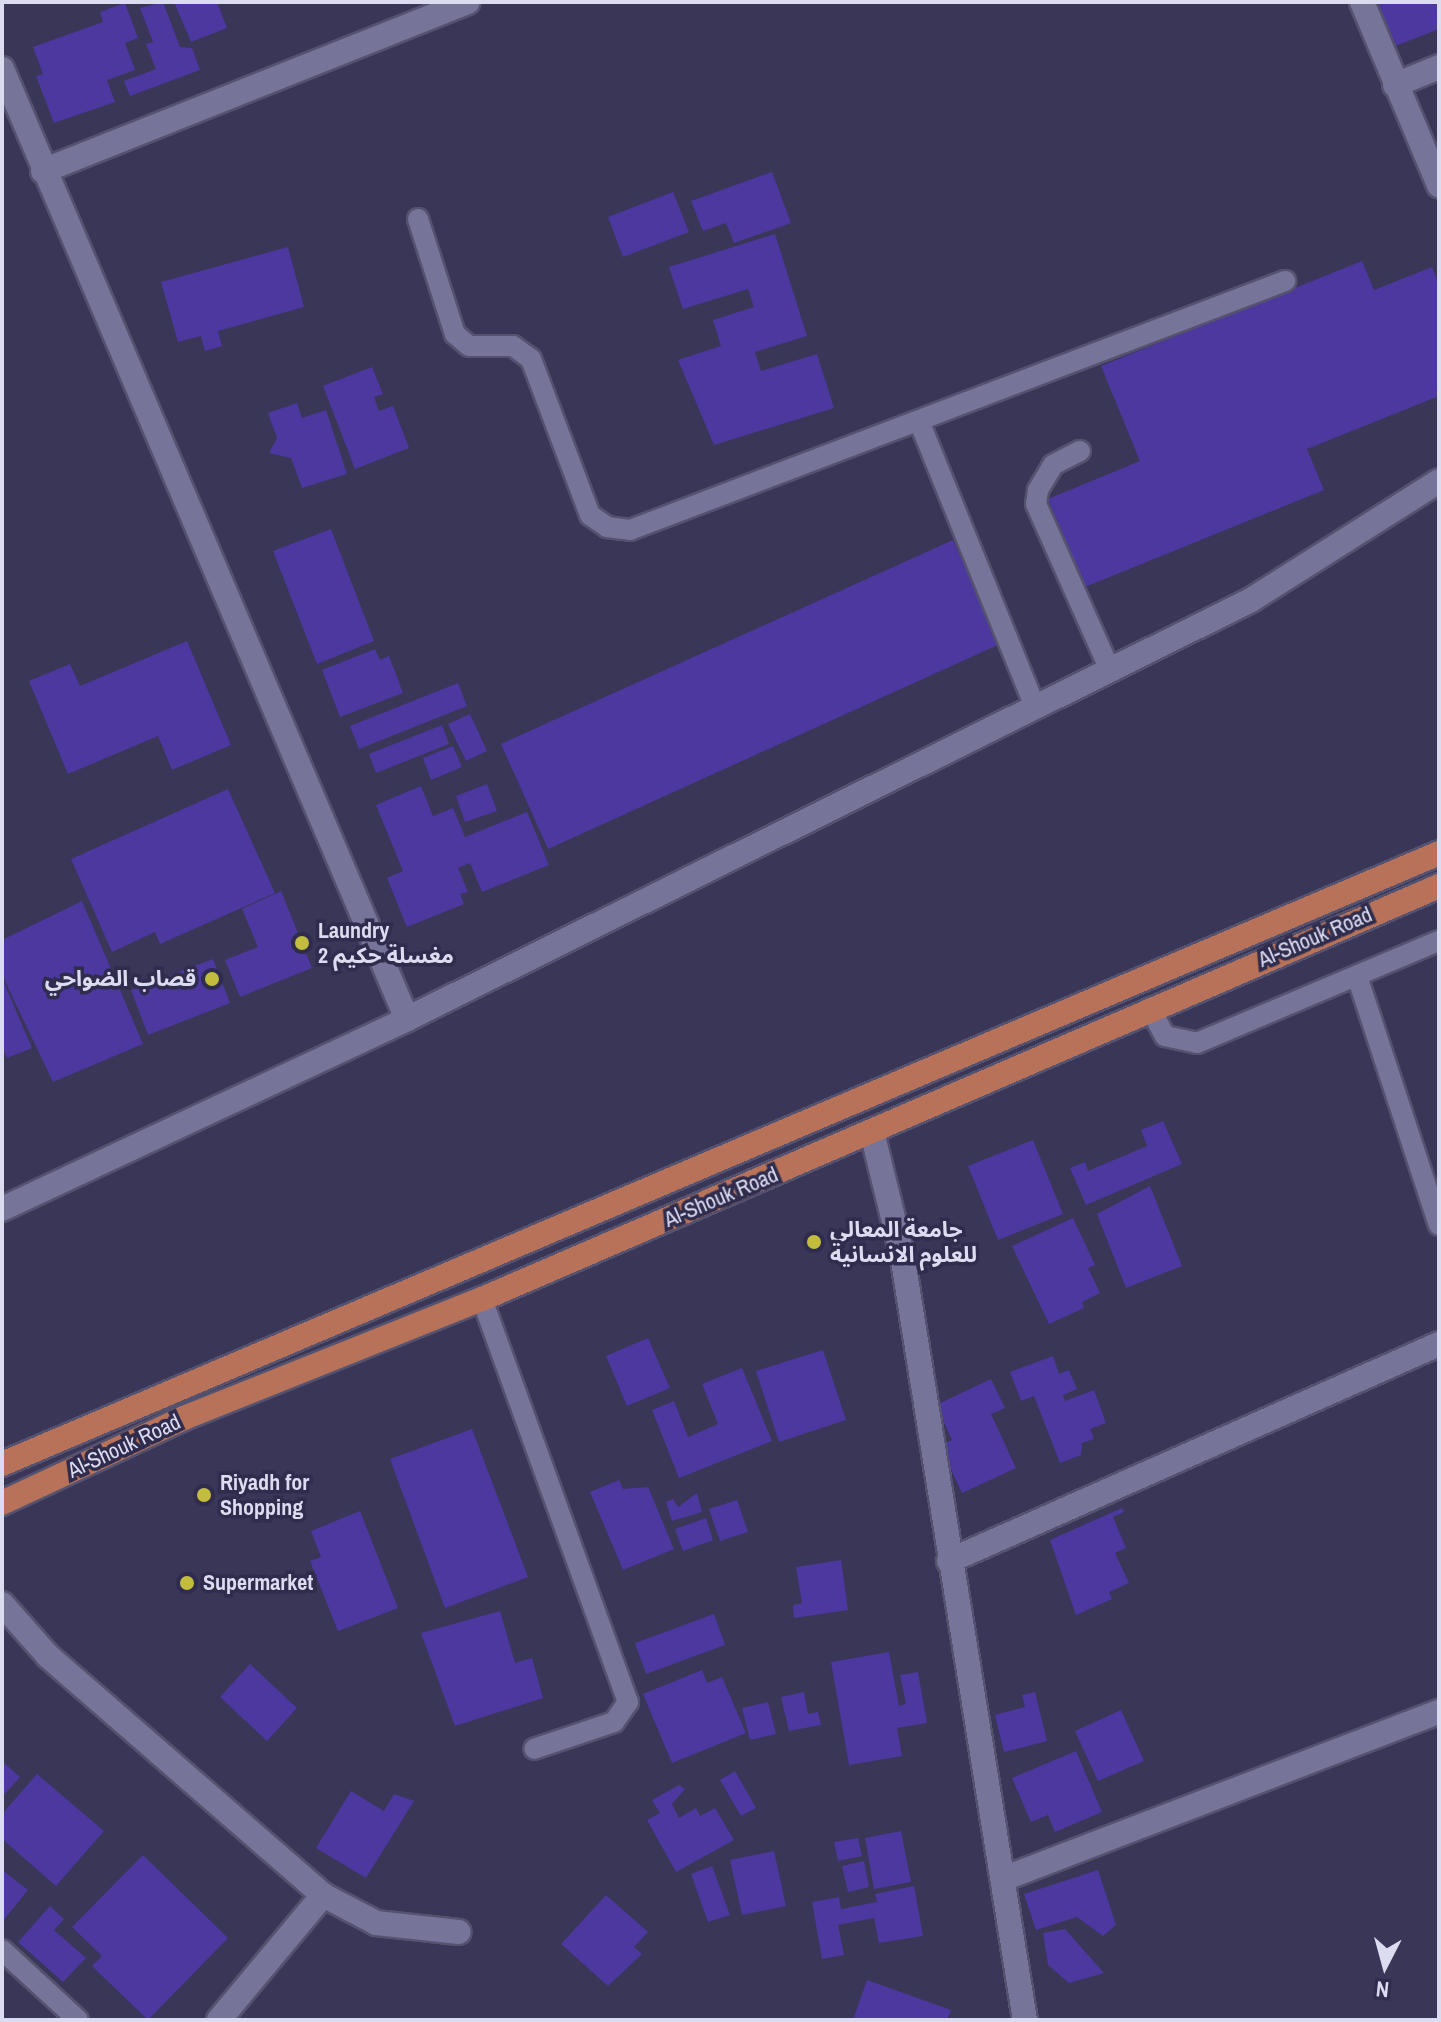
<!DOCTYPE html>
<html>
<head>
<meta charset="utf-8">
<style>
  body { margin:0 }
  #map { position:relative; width:1441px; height:2022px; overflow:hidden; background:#393658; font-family:"Archivo Narrow","Noto Sans Arabic",sans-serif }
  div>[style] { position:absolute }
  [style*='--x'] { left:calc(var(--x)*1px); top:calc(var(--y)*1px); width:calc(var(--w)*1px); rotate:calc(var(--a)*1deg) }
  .building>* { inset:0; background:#4c389f }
  .roads { filter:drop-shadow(2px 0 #55526f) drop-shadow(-2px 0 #55526f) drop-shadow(0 2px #55526f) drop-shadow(0 -2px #55526f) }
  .lane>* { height:20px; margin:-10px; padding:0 10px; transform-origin:10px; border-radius:10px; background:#767499 }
  .street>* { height:24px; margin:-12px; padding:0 12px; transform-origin:12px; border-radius:12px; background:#767499 }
  .primary>* { height:24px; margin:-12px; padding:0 12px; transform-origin:12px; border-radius:12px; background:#b77259 }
  .dots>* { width:22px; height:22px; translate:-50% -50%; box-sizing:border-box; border:4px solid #2f2c4d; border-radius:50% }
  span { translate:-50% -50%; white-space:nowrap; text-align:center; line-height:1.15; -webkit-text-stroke:7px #2f2c4d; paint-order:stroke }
  .poi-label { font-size:22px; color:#dcdcf1; font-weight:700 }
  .left { translate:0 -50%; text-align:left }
  .right { translate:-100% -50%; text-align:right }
  .street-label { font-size:22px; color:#dcdcf1 }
  .frame { position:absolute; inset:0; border:4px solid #dcdcf1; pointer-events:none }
  .north { position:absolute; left:1345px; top:1926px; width:80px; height:80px; -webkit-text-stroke:6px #2f2c4d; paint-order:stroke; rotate:186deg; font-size:22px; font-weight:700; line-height:32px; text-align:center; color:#dcdcf1 }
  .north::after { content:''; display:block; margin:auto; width:28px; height:36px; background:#dcdcf1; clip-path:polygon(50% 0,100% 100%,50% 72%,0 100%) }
</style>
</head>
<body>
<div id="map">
  <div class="building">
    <div style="clip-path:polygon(163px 2px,180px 47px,192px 48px,200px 70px,130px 96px,124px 81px,156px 69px,146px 44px,153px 42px,140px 8px)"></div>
    <div style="clip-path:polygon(174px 2px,217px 2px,227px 28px,191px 42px)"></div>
    <div style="clip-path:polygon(1369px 2px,1439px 2px,1439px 29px,1388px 49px)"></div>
    <div style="clip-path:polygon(125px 3px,138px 38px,125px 43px,135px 70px,107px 80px,115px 102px,54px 123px,36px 76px,43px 74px,33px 47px,103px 22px,100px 12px)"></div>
    <div style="clip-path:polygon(772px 172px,791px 223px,734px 243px,726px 223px,703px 231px,691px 201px)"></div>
    <div style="clip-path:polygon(673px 192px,689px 232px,623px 257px,608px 217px)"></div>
    <div style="clip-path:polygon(775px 234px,807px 336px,755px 352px,761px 371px,817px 354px,834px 408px,714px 445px,678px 360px,721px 346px,713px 320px,754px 307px,748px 289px,683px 309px,669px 267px)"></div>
    <div style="clip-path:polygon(288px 247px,304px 307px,218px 331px,222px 346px,205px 351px,201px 336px,178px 342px,161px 282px)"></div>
    <div style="clip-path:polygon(1362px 261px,1374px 290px,1432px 267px,1439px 285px,1439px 396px,1307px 449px,1324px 490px,1085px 587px,1048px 499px,1140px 461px,1101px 366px)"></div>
    <div style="clip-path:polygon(372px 367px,383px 394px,374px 397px,379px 411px,393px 406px,409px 448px,355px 469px,323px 386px)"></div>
    <div style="clip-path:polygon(297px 403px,302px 418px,326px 410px,347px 474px,302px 488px,291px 458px,269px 453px,277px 438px,268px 413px)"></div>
    <div style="clip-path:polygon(331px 529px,374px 641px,317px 664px,273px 551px)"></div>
    <div style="clip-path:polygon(953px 540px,1000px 644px,548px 849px,501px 744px)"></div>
    <div style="clip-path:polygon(187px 641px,231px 745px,172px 770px,158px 736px,68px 774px,29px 681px,70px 664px,80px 686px)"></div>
    <div style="clip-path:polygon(375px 649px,380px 660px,389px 656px,403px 693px,340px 717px,322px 670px)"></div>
    <div style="clip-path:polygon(458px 683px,467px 706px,359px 749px,350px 726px)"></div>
    <div style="clip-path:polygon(470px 714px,487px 751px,466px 761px,448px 724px)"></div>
    <div style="clip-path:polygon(442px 725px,449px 744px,376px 773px,369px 754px)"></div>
    <div style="clip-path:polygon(453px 746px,462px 767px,431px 780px,423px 758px)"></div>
    <div style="clip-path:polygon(487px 784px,497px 811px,465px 822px,456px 796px)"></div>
    <div style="clip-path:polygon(421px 786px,433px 816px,453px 808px,465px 837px,527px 812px,549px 865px,482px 892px,470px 863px,458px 868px,468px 892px,460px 894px,464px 904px,407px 927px,387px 878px,403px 871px,376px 805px)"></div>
    <div style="clip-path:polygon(228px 789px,275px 893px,160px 944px,155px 932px,112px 952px,71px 859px)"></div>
    <div style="clip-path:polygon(281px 891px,312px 968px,240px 997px,225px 960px,258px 947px,242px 909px)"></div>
    <div style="clip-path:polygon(82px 901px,143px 1044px,53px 1082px,2px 975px,2px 940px)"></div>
    <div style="clip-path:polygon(213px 959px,230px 1003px,148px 1035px,131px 990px)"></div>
    <div style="clip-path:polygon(2px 978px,32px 1048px,7px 1058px,2px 1047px)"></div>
    <div style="clip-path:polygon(1163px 1121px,1182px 1164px,1086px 1205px,1070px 1168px,1085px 1162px,1088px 1171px,1147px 1146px,1141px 1130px)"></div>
    <div style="clip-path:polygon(1033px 1140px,1063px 1214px,998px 1240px,968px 1166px)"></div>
    <div style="clip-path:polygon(1150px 1186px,1182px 1266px,1126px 1288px,1097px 1214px)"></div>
    <div style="clip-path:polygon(1073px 1218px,1095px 1265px,1088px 1268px,1100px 1293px,1082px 1302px,1084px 1308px,1049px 1324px,1012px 1246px)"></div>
    <div style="clip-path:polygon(648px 1338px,670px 1388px,627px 1406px,606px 1356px)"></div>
    <div style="clip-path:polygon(823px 1350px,846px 1420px,779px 1442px,756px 1371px)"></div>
    <div style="clip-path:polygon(1053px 1356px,1059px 1374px,1069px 1370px,1077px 1389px,1063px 1395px,1065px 1401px,1094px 1390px,1106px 1423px,1090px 1429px,1094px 1439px,1082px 1443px,1081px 1455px,1060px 1463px,1034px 1396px,1021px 1401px,1010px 1372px)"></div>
    <div style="clip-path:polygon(742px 1368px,772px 1441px,679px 1478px,652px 1410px,674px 1401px,688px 1437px,718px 1424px,702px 1384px)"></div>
    <div style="clip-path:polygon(991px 1379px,1005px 1408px,991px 1414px,1016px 1468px,962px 1493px,940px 1446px,952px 1440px,936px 1405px)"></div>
    <div style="clip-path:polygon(472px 1429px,528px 1577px,445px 1608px,390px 1459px)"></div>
    <div style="clip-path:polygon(619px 1480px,623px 1489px,648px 1487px,674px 1549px,623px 1570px,590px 1492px)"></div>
    <div style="clip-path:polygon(697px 1493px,702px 1512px,672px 1521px,666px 1502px,673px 1499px,678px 1507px)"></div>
    <div style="clip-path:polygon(737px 1500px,748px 1532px,720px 1541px,709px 1509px)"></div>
    <div style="clip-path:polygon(1122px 1508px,1124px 1512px,1113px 1517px,1126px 1548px,1115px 1553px,1129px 1583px,1109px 1592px,1112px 1599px,1076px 1615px,1050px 1540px)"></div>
    <div style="clip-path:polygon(360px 1511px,398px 1608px,338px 1631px,310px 1561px,321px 1557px,311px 1531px)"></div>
    <div style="clip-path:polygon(706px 1518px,713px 1540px,683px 1551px,675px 1529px)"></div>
    <div style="clip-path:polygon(841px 1560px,848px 1610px,794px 1618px,793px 1605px,802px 1603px,796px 1567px)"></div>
    <div style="clip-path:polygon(500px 1611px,515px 1663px,532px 1658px,543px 1698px,455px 1726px,421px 1633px)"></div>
    <div style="clip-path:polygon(714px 1614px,725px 1645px,646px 1674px,635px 1643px)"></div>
    <div style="clip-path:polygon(889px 1652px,899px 1706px,906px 1704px,900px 1675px,918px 1672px,927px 1723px,897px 1728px,902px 1756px,849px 1765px,831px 1662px)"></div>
    <div style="clip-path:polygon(250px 1664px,297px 1708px,267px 1741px,220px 1697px)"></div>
    <div style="clip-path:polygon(702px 1670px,707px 1683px,722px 1677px,746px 1733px,672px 1763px,643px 1694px)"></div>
    <div style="clip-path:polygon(804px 1692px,808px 1714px,818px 1712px,821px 1725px,789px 1731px,781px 1697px)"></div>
    <div style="clip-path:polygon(1035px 1692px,1047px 1741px,1004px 1752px,995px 1715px,1025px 1707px,1022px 1695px)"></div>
    <div style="clip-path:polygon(768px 1702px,776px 1734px,750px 1740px,742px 1708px)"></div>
    <div style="clip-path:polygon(1121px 1710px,1144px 1761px,1098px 1781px,1075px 1731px)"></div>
    <div style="clip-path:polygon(1076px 1751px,1102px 1812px,1055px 1832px,1048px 1815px,1031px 1822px,1012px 1778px)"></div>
    <div style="clip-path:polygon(2px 1761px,20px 1777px,2px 1797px)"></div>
    <div style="clip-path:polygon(735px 1771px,756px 1808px,741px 1816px,720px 1780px)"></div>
    <div style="clip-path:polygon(37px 1774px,104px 1831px,56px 1886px,2px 1839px,2px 1814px)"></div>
    <div style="clip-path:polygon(679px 1785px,685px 1789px,672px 1804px,679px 1818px,696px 1808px,700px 1816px,715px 1808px,734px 1840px,676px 1872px,647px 1820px,660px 1813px,652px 1800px)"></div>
    <div style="clip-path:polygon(351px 1791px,384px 1811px,394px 1794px,414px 1801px,366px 1878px,316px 1848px)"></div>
    <div style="clip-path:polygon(901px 1831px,911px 1882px,874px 1889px,865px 1838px)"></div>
    <div style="clip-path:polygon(858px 1838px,862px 1856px,838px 1861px,834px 1842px)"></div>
    <div style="clip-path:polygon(774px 1851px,786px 1906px,742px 1915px,730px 1860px)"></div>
    <div style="clip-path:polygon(143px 1855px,228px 1938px,148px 2020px,92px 1966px,102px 1956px,72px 1927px)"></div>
    <div style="clip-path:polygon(864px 1861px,869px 1887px,848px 1892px,842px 1866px)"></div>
    <div style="clip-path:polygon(712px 1866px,730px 1915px,708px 1922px,691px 1874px)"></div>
    <div style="clip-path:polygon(2px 1870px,28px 1890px,2px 1922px)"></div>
    <div style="clip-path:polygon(1098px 1870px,1116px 1925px,1103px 1936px,1077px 1917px,1036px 1930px,1024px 1894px)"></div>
    <div style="clip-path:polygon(914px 1886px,923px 1936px,879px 1943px,874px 1918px,838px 1925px,844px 1955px,822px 1959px,812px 1902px,839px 1897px,841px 1909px,877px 1902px,875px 1894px)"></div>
    <div style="clip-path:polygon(606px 1895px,648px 1932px,634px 1947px,642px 1954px,608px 1986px,561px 1944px)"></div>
    <div style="clip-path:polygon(50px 1906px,64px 1919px,54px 1930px,86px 1958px,63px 1982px,18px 1942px)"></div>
    <div style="clip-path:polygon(1065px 1929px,1104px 1973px,1069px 1983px,1048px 1965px,1043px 1933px)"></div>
    <div style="clip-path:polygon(867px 1980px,951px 2010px,947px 2020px,853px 2020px)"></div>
  </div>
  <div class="roads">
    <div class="lane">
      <div style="--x:418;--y:219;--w:121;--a:72.2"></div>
      <div style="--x:455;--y:334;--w:18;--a:41"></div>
      <div style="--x:469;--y:346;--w:44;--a:0"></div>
      <div style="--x:513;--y:346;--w:22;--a:36"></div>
      <div style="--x:531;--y:359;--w:167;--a:69.3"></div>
      <div style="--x:590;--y:515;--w:21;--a:35"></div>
      <div style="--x:607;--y:527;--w:23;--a:7"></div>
      <div style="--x:630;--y:530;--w:701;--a:-20.81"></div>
      <div style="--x:919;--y:421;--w:308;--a:67.9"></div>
      <div style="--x:1080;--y:451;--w:30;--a:153"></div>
      <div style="--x:1053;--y:465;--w:29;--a:121"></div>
      <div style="--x:1038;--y:490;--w:14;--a:98"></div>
      <div style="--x:1036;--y:504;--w:180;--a:66"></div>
      <div style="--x:1357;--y:976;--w:262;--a:71.8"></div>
      <div style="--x:1150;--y:1008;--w:32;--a:62"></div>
      <div style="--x:1165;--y:1036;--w:33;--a:12"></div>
      <div style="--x:1197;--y:1043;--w:263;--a:-22.9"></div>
      <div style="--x:482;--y:1299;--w:429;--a:70.1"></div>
      <div style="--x:628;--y:1702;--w:24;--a:125"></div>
      <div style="--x:614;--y:1722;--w:84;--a:161.4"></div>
      <div style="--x:2;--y:1950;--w:103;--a:42.6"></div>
    </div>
    <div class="street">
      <div style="--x:1362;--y:2;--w:199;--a:67.2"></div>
      <div style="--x:2;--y:69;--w:1033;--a:66.91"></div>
      <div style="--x:1395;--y:85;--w:48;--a:-22.2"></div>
      <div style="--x:43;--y:171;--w:457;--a:-21.7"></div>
      <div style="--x:872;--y:1132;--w:126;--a:76.2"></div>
      <div style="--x:902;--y:1254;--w:776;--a:80.88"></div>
      <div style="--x:2;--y:1209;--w:447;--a:-25.1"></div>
      <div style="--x:407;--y:1019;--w:942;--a:-26.4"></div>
      <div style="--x:1251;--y:600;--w:222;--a:-32.3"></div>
      <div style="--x:949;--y:1561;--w:536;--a:-23.89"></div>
      <div style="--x:2;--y:1604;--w:69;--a:48.5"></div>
      <div style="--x:48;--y:1656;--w:364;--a:41"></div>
      <div style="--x:323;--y:1895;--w:60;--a:27.8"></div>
      <div style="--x:376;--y:1923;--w:83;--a:6.2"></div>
      <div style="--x:1003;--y:1879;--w:467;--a:-21"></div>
      <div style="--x:219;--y:2020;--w:163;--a:-50.2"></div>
    </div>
    <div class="primary">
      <div style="--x:2;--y:1464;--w:1562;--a:-23.03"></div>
      <div style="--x:2;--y:1503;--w:201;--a:-25"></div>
      <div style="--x:184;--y:1418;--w:321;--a:-21.8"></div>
      <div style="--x:482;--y:1299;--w:1042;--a:-23.34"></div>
    </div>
  </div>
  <div class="dots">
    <div style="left:302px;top:943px;background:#c3bd3e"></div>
    <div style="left:212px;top:979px;background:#c3bd3e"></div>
    <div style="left:814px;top:1242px;background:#c3bd3e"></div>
    <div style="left:204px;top:1495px;background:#c3bd3e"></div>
    <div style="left:187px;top:1583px;background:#c3bd3e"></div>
  </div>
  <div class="poi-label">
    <span class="left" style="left:318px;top:943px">Laundry<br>مغسلة حكيم 2</span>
    <span class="right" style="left:196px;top:979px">قصاب الضواحي</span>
    <span class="left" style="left:830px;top:1242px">جامعة المعالي<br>للعلوم الانسانية</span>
    <span class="left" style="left:220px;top:1495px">Riyadh for<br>Shopping</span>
    <span class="left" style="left:203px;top:1583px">Supermarket</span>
  </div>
  <div class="street-label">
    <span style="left:1315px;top:937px;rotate:-23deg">Al-Shouk Road</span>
    <span style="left:721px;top:1197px;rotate:-23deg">Al-Shouk Road</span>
    <span style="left:124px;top:1446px;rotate:-25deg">Al-Shouk Road</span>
  </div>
  <div class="frame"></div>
  <div class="north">N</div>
</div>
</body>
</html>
